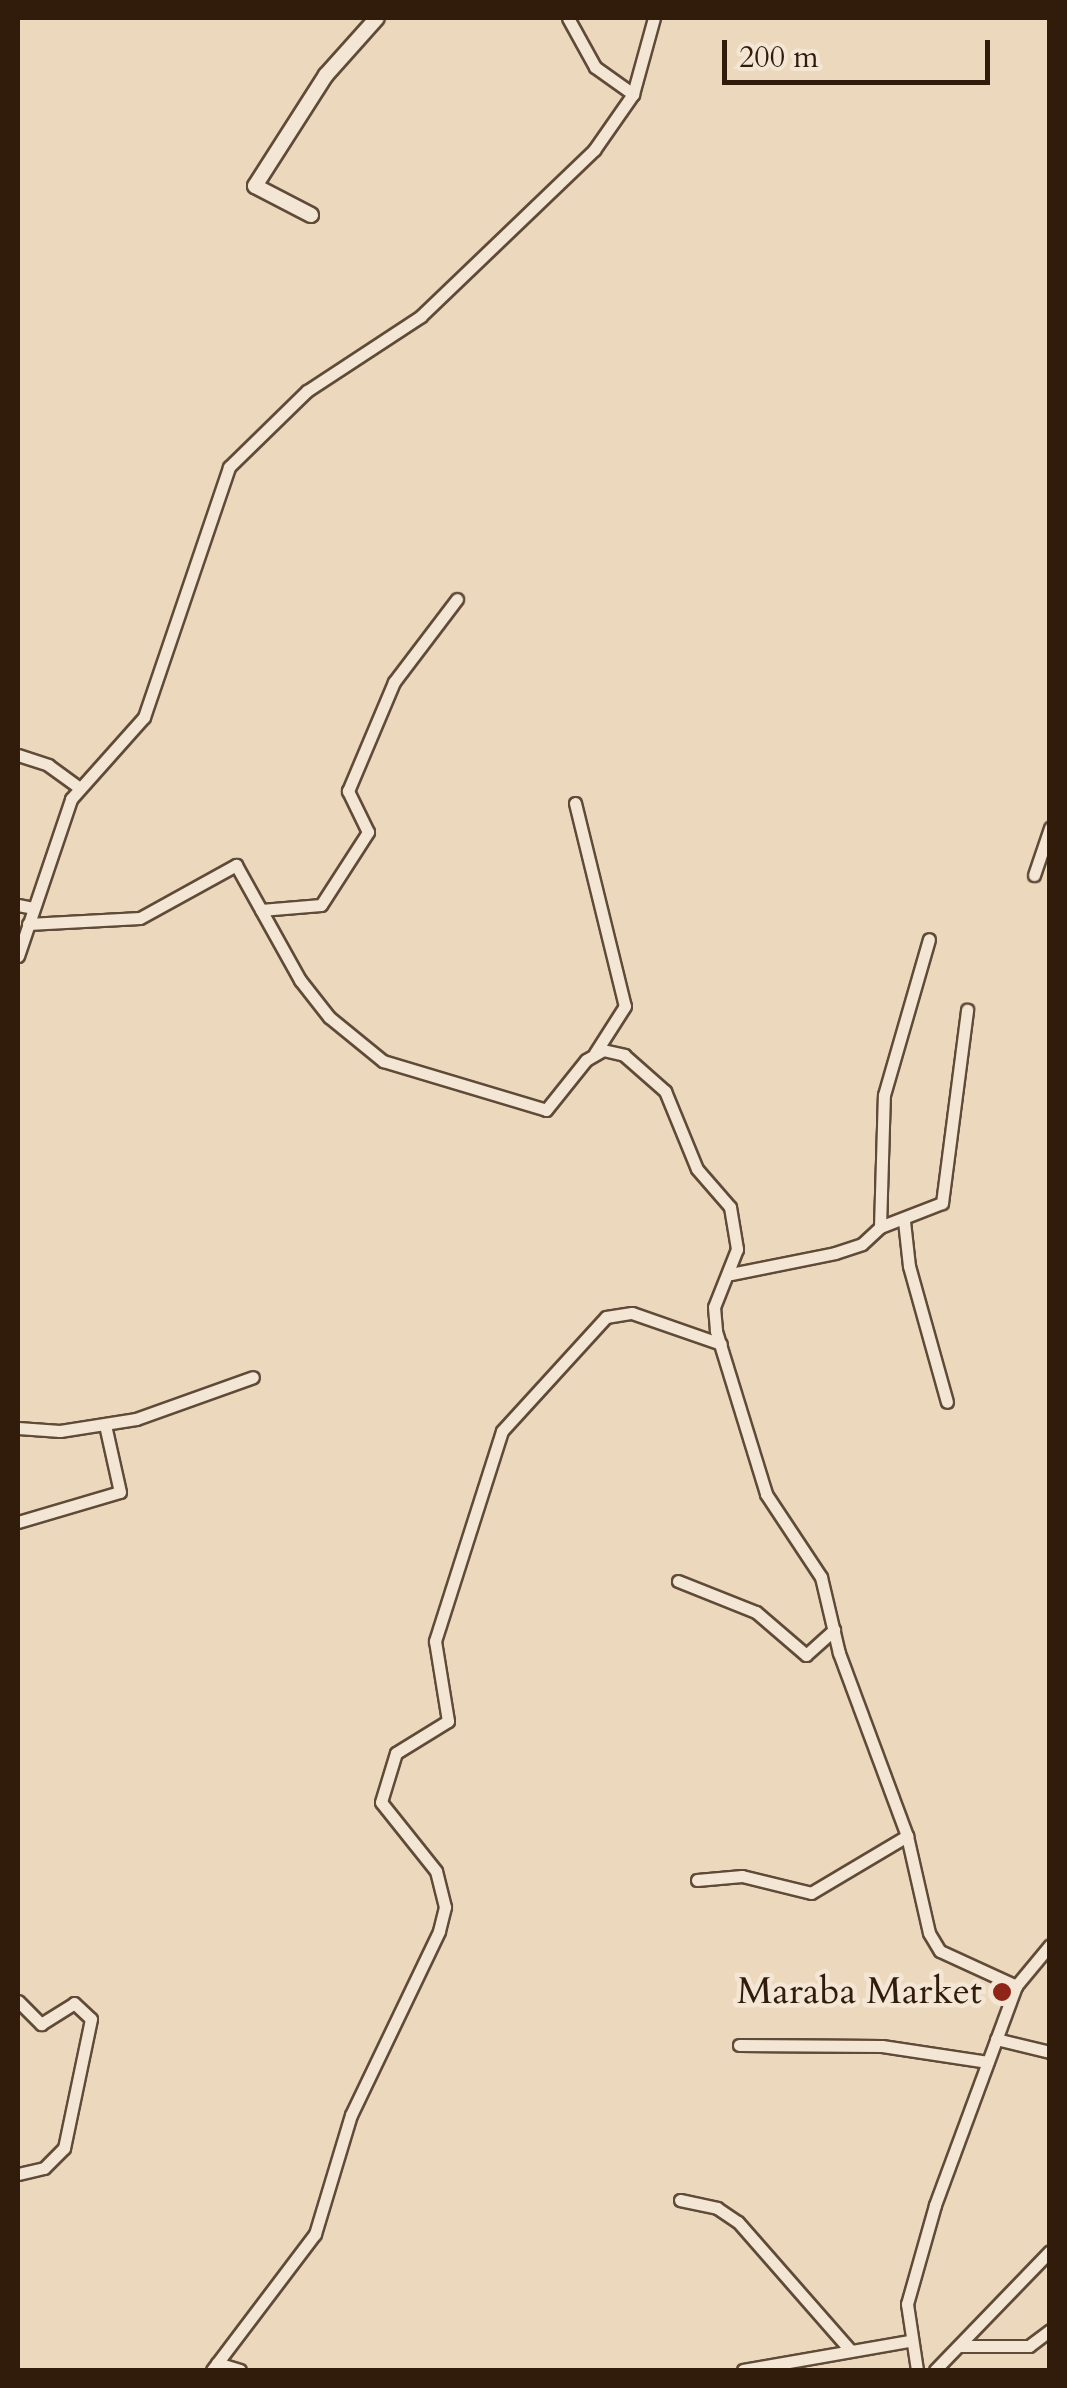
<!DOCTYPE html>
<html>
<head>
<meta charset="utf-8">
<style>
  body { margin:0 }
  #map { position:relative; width:1067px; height:2388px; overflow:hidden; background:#ecd8bd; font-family:Cardo,serif }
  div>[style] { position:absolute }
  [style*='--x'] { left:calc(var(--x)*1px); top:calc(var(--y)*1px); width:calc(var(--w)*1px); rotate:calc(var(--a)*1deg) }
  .roads { filter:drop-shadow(2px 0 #604a38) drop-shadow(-2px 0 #604a38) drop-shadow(0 2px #604a38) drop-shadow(0 -2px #604a38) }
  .minor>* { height:11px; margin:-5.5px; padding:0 5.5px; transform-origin:5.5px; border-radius:5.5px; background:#f3e6d4 }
  .tertiary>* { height:14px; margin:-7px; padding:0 7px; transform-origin:7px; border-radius:7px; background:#f3e6d4 }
  .dots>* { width:28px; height:28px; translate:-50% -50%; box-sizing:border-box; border:5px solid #f3e6d4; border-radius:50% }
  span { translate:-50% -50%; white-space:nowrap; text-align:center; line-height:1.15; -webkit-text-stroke:9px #f3e6d4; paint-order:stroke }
  .poi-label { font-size:38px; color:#311b0b }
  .right { translate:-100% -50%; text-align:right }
  .frame { position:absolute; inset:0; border:20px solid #311b0b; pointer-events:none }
  .scale { position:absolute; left:722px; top:40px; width:268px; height:45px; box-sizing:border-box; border:5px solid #311b0b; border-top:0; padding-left:12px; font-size:30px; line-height:35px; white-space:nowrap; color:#311b0b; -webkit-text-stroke:8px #f3e6d4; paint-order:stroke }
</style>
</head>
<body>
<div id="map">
  <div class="roads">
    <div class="minor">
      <div style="--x:568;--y:18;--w:56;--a:61.1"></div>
      <div style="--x:595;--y:67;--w:47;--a:35.4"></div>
      <div style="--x:18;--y:755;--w:32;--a:18"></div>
      <div style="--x:48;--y:765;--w:39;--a:36"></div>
      <div style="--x:575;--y:803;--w:209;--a:76.2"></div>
      <div style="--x:625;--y:1006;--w:56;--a:122.6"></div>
      <div style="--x:1034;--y:875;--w:50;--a:-71.2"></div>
      <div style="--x:18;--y:905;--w:15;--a:11"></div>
      <div style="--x:261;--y:910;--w:60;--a:-4.8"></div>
      <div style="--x:321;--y:905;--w:87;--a:-57.2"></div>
      <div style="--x:368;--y:832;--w:46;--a:-116"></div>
      <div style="--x:348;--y:791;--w:118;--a:-67.1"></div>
      <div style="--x:394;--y:682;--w:104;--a:-52.8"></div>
      <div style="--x:28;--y:924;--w:112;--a:-3.1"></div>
      <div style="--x:140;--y:918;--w:110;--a:-28.9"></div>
      <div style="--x:236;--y:865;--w:132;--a:60.9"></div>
      <div style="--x:300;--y:980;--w:47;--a:51.9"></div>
      <div style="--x:329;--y:1017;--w:70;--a:39.2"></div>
      <div style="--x:383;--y:1061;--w:170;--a:16.7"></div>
      <div style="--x:546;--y:1110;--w:64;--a:-51.3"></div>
      <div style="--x:586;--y:1060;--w:20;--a:-30"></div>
      <div style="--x:603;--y:1050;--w:22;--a:13"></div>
      <div style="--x:624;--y:1055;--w:55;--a:41.3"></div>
      <div style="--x:665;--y:1091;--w:84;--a:67.7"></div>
      <div style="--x:697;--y:1169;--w:50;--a:49"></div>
      <div style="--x:730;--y:1207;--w:43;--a:80.5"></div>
      <div style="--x:737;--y:1249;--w:62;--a:111.6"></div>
      <div style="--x:714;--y:1307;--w:24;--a:85"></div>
      <div style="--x:716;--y:1331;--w:170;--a:72.9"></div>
      <div style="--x:766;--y:1494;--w:100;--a:56.5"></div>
      <div style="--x:821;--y:1577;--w:78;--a:76.7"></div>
      <div style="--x:839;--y:1653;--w:195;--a:69.6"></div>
      <div style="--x:907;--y:1836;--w:99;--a:77.2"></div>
      <div style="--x:929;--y:1933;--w:21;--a:59"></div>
      <div style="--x:940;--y:1951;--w:84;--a:24.7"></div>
      <div style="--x:18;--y:956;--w:166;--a:-71.3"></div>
      <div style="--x:71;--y:799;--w:110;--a:-48.3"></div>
      <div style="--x:144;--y:717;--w:264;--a:-71.2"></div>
      <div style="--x:229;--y:467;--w:109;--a:-44.3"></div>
      <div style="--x:307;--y:391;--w:136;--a:-33.3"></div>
      <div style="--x:421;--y:316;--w:240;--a:-43.8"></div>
      <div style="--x:594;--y:150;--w:68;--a:-55.1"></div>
      <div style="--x:633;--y:94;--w:79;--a:-74.6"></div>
      <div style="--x:904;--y:1221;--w:45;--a:83.7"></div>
      <div style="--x:909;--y:1266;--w:141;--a:74.4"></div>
      <div style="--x:880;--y:1227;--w:66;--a:-21.2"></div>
      <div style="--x:942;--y:1203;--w:195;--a:-82.6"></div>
      <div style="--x:731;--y:1274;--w:106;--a:-11.4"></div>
      <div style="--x:835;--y:1253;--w:28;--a:-18"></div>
      <div style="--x:862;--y:1244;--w:25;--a:-43"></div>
      <div style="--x:880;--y:1227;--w:132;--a:-88.3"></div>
      <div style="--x:884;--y:1095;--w:162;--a:-73.9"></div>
      <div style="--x:18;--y:1428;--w:42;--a:4.1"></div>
      <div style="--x:60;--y:1431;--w:77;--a:-9"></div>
      <div style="--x:136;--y:1419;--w:124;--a:-19.7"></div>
      <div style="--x:18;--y:1522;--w:106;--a:-16.4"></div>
      <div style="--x:120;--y:1492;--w:69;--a:-102.6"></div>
      <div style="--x:678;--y:1581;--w:84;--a:21.7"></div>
      <div style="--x:756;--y:1612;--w:66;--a:40.7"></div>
      <div style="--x:806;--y:1655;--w:38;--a:-42"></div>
      <div style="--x:697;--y:1880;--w:45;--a:-5.1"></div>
      <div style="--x:742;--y:1876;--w:71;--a:13.8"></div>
      <div style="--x:811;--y:1893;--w:112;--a:-30.7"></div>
      <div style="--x:18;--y:2001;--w:33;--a:45"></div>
      <div style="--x:41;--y:2024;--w:39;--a:-32"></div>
      <div style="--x:74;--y:2003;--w:23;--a:43"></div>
      <div style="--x:91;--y:2019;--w:132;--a:101.8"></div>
      <div style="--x:64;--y:2148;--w:28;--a:135"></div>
      <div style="--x:44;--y:2168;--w:27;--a:167"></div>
      <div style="--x:996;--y:2039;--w:56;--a:13.5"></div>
      <div style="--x:739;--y:2045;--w:143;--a:0.4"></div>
      <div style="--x:882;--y:2046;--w:107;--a:8.6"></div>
      <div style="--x:680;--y:2200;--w:38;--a:12"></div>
      <div style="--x:717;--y:2208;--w:25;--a:34"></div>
      <div style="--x:738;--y:2222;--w:169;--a:48.8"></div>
      <div style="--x:959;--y:2346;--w:70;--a:0"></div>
      <div style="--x:1029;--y:2346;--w:26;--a:-37"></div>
      <div style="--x:217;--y:2363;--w:24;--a:17"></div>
      <div style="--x:212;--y:2370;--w:171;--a:-52.9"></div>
      <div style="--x:315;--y:2234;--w:124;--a:-73.2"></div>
      <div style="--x:351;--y:2115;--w:204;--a:-64.4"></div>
      <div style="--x:439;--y:1931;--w:25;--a:-76"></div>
      <div style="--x:445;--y:1907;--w:37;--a:-104"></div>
      <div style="--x:436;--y:1871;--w:88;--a:-128.6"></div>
      <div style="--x:381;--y:1802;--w:51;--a:-73"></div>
      <div style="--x:396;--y:1753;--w:61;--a:-31.6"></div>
      <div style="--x:448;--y:1721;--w:81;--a:-99.2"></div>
      <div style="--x:435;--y:1641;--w:220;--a:-72.3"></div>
      <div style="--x:502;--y:1431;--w:154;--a:-47.6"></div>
      <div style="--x:606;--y:1317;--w:26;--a:-9"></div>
      <div style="--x:632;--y:1313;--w:94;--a:19.2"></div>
      <div style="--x:743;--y:2370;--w:169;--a:-9.9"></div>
      <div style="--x:917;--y:2370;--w:67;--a:-98.6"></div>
      <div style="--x:907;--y:2304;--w:103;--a:-74.2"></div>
      <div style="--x:935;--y:2205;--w:233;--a:-69.7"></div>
      <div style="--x:1016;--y:1986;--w:53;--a:-50.3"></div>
      <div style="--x:935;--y:2370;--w:165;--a:-46"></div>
    </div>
    <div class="tertiary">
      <div style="--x:311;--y:215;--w:63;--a:-152.6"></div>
      <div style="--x:255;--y:186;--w:132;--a:-57.4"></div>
      <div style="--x:326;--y:75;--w:76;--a:-48.2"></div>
    </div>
  </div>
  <div class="dots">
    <div style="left:1002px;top:1992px;background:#8f2418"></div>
  </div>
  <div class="poi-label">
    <span class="right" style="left:982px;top:1992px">Maraba Market</span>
  </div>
  <div class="frame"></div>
  <div class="scale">200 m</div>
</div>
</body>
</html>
